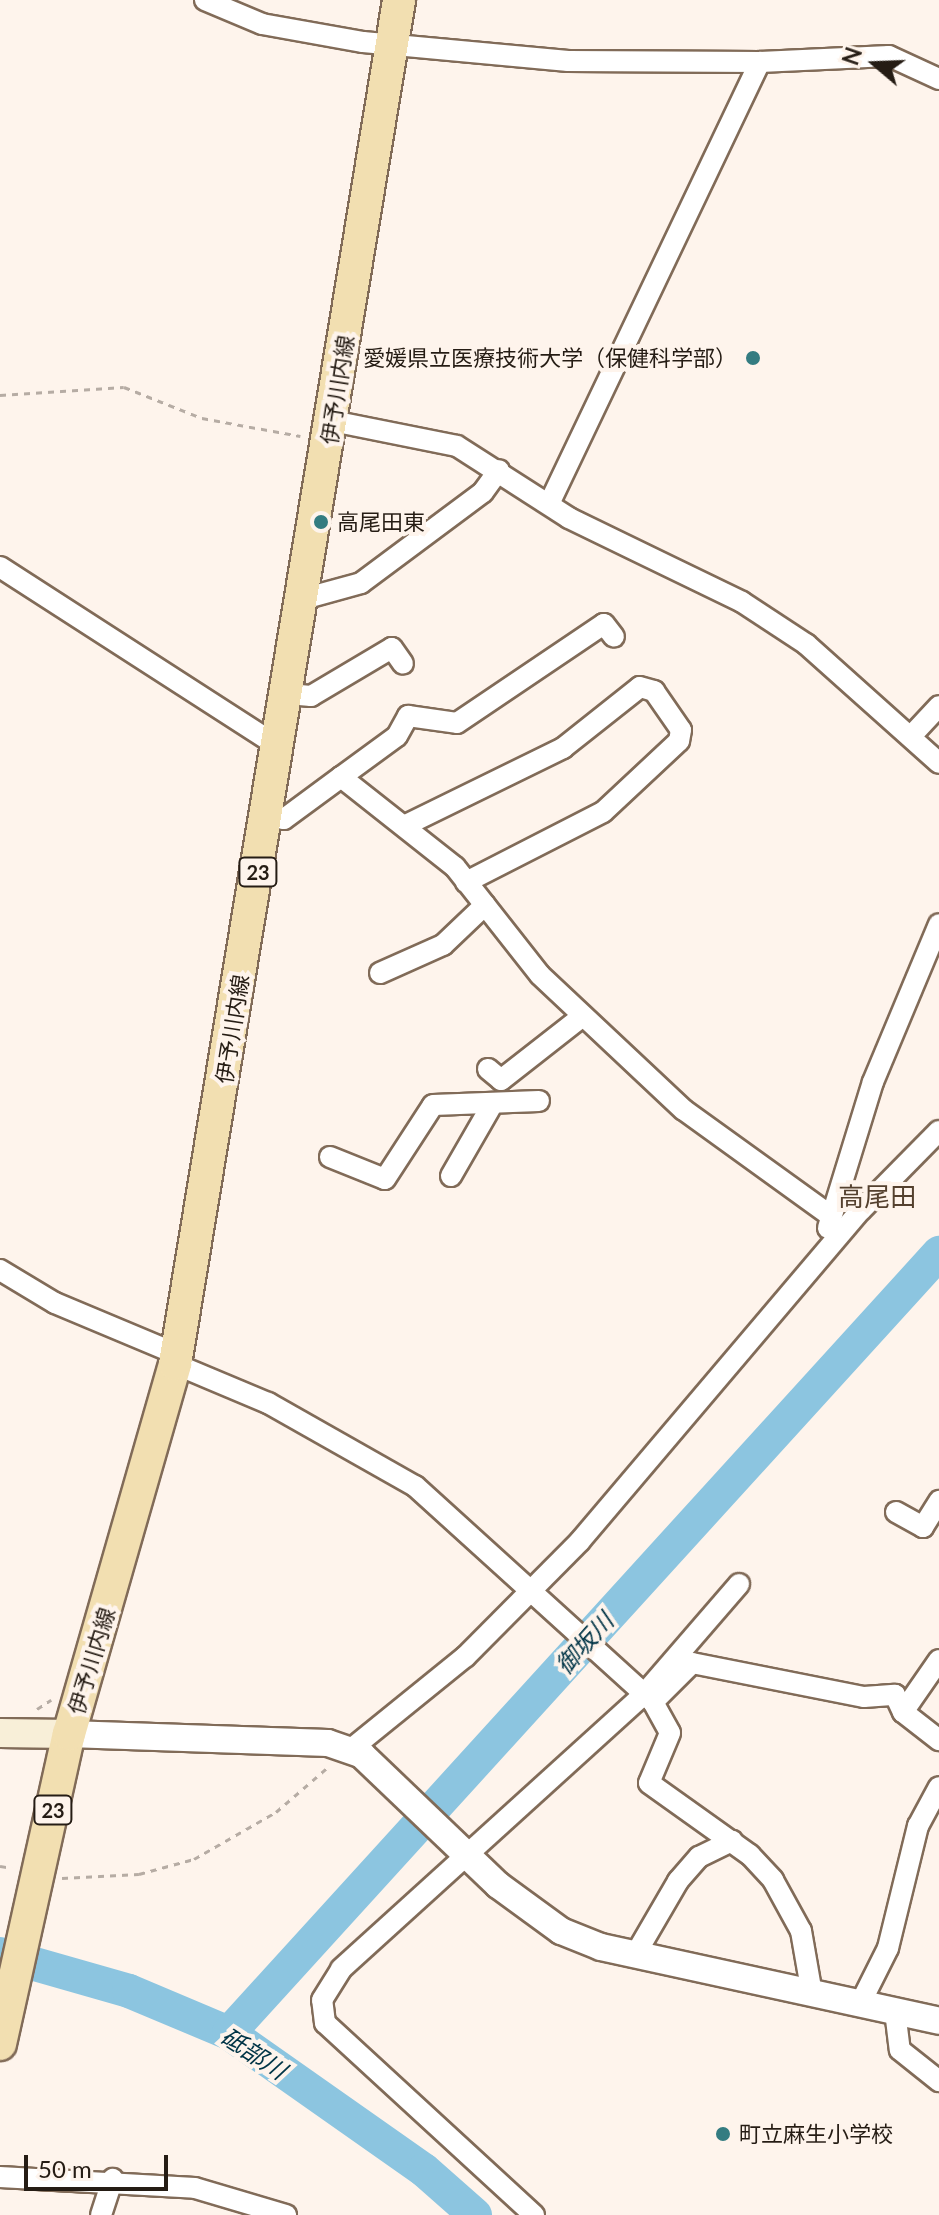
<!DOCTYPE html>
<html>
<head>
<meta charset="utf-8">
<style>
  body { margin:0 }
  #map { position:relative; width:939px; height:2215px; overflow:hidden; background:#fef4ec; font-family:Lato,"Noto Sans JP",sans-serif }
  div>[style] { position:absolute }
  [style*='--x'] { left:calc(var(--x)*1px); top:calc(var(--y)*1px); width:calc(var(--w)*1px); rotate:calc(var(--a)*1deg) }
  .river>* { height:34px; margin:-17px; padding:0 17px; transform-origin:17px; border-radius:17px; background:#8cc5e0 }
  .path>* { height:3px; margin-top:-1.5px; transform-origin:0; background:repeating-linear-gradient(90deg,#b6aca4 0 6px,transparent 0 12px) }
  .roads { filter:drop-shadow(2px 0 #816b58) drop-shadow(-2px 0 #816b58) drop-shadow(0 2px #816b58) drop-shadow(0 -2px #816b58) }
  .minor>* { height:20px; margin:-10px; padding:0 10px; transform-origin:10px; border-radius:10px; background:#fff }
  .tertiary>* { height:26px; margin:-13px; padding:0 13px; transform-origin:13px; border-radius:13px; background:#fff }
  .secondary>* { height:28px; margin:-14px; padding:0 14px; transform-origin:14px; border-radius:14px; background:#f8efd8 }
  .primary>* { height:32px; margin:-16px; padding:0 16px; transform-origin:16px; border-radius:16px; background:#f2dfb1 }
  .dots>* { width:22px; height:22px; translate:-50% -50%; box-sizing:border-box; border:4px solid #fef4ec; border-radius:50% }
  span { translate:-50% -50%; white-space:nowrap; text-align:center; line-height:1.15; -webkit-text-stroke:8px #fef4ec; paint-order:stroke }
  .shield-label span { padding:2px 6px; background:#fef4ec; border:2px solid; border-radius:6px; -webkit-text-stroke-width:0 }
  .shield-label { font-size:20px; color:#251c14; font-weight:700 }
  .poi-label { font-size:22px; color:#251c14 }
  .right { translate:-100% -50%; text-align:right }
  .left { translate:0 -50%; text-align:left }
  .street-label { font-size:22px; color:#251c14 }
  .water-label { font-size:24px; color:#003446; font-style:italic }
  .quarter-label { font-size:26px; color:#54402e }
  .north { position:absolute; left:835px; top:24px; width:80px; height:80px; -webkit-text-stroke:6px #fef4ec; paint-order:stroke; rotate:289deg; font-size:22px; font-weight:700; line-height:32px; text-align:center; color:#251c14 }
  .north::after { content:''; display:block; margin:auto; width:28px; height:36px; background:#251c14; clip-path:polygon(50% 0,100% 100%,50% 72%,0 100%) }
  .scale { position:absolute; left:24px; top:2155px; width:144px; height:36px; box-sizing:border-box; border:4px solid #251c14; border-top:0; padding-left:10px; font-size:24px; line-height:28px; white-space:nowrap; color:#251c14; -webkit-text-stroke:6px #fef4ec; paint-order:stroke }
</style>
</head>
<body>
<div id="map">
  <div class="river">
    <div style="--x:0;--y:1954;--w:134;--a:16"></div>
    <div style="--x:129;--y:1991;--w:108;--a:22.8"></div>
    <div style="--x:229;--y:2033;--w:238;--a:35.1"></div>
    <div style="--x:424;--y:2170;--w:68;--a:41.4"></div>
    <div style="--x:229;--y:2033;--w:1055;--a:-47.69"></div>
  </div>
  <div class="path">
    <div style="--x:0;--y:395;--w:124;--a:-3.7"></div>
    <div style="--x:124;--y:387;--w:84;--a:21.7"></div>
    <div style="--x:202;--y:418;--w:100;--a:10.4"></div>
    <div style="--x:37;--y:1709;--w:17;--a:-33"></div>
    <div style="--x:0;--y:1866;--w:12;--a:9"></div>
    <div style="--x:62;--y:1878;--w:77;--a:-3"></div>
    <div style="--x:139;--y:1874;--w:57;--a:-15.3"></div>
    <div style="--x:194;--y:1859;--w:95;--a:-29.8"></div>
    <div style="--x:276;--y:1812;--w:67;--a:-40.8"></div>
  </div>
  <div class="roads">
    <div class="minor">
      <div style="--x:205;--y:0;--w:62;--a:22.8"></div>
      <div style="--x:262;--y:24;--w:103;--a:10.1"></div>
      <div style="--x:363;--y:42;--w:206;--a:5.3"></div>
      <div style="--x:568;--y:61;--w:192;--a:0.3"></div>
      <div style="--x:332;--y:421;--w:127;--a:11.3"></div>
      <div style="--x:457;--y:446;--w:133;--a:32.7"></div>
      <div style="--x:569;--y:518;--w:192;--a:25.9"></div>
      <div style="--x:742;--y:602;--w:77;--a:33.3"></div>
      <div style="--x:806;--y:644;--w:178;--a:41.8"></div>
      <div style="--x:549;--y:504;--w:490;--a:-64.5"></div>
      <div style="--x:760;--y:62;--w:129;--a:-2.7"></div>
      <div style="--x:889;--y:56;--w:55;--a:24.7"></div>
      <div style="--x:0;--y:567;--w:332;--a:32.8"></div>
      <div style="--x:303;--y:599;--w:60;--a:-15.4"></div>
      <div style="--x:361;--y:583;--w:152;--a:-36.7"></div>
      <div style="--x:483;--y:492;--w:27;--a:-54"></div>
      <div style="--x:288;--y:694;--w:23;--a:5"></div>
      <div style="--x:311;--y:696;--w:94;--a:-30.7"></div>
      <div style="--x:392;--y:648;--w:19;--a:55"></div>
      <div style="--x:913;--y:734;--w:38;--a:-47"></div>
      <div style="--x:341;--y:777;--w:69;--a:-36.2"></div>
      <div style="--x:397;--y:736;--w:23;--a:-61"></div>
      <div style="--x:408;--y:716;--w:49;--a:8.1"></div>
      <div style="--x:457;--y:723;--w:177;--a:-34"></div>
      <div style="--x:604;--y:624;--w:16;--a:52"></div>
      <div style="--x:267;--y:816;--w:17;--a:10"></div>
      <div style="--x:284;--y:819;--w:71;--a:-36.4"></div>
      <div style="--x:341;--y:777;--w:145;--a:38.3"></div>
      <div style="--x:455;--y:867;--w:137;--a:51.8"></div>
      <div style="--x:540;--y:975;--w:197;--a:43.2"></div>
      <div style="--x:684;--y:1110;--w:181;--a:35.8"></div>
      <div style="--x:406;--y:825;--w:175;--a:-26.1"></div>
      <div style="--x:563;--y:748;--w:98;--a:-38.4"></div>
      <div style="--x:640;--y:687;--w:15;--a:16"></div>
      <div style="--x:654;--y:691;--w:47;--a:55.3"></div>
      <div style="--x:681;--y:730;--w:11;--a:100"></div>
      <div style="--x:679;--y:741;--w:104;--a:136.9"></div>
      <div style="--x:603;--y:812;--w:154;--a:152.9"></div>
      <div style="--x:380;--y:973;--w:69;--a:-24"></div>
      <div style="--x:443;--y:945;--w:58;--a:-43.6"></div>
      <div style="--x:488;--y:1069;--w:17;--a:40"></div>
      <div style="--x:501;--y:1080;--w:104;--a:-38"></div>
      <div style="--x:330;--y:1157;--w:59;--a:21.8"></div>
      <div style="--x:385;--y:1179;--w:88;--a:-57"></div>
      <div style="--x:433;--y:1105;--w:106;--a:-2.2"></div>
      <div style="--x:451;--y:1176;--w:84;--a:-60.1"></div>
      <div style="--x:828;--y:1228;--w:153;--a:-72.9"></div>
      <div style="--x:873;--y:1082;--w:171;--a:-67.3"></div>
      <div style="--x:0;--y:1270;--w:64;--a:31"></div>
      <div style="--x:55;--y:1303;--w:132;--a:22.7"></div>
      <div style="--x:175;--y:1364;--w:101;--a:22.8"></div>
      <div style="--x:268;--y:1403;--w:169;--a:29.5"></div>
      <div style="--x:415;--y:1486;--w:321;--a:42.2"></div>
      <div style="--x:653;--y:1702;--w:55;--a:-45"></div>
      <div style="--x:692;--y:1663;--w:175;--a:11.2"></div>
      <div style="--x:864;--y:1697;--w:31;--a:-4"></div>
      <div style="--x:895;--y:1695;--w:19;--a:65"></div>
      <div style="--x:903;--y:1712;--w:63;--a:-55.3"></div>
      <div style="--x:896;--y:1512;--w:31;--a:29"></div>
      <div style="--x:923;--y:1527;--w:31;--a:-58"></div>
      <div style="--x:653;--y:1702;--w:35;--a:61"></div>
      <div style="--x:670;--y:1733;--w:54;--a:112.8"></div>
      <div style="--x:649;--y:1783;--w:124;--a:35.5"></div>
      <div style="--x:750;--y:1855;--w:34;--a:47"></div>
      <div style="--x:773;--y:1880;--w:58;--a:61.2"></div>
      <div style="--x:801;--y:1931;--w:64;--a:80.1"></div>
      <div style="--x:903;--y:1712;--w:46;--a:37.9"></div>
      <div style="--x:350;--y:1750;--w:148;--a:-39"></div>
      <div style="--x:465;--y:1657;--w:163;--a:-45.2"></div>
      <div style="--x:580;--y:1541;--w:434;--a:-49.7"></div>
      <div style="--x:861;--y:1210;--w:111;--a:-45.4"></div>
      <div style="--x:635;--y:1955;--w:86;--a:-59.8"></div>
      <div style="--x:678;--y:1881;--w:32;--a:-49"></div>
      <div style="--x:699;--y:1857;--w:37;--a:-26"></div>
      <div style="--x:860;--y:2004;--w:63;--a:-63.4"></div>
      <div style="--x:888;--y:1948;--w:126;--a:-76.2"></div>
      <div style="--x:918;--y:1826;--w:44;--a:-61.7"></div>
      <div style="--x:895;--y:2011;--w:39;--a:83"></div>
      <div style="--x:900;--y:2050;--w:50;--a:38.5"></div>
      <div style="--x:0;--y:2177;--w:195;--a:3.2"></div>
      <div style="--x:195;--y:2188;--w:95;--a:16.5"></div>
      <div style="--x:101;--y:2215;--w:38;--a:-72"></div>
      <div style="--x:534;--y:2215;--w:284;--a:-137.4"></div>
      <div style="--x:325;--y:2023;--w:23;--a:-97"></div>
      <div style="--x:322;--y:2000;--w:36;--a:-58"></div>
      <div style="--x:341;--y:1969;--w:411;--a:-42.2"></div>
      <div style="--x:645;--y:1693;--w:144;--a:-49.2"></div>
    </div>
    <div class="tertiary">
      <div style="--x:69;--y:1734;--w:259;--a:2"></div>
      <div style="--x:328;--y:1743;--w:36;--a:19"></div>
      <div style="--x:362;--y:1755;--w:188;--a:43.7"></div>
      <div style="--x:498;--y:1885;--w:78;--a:36.1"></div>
      <div style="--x:561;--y:1931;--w:43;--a:21.8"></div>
      <div style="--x:601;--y:1947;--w:346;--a:12.3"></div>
    </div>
    <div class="secondary">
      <div style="--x:0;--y:1733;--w:69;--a:0.8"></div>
    </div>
    <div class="primary">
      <div style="--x:0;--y:2044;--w:318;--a:-77.5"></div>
      <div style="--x:69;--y:1734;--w:385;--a:-74"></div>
      <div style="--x:175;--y:1364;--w:1382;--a:-80.67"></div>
    </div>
  </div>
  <div class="dots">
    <div style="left:753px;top:358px;background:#347c81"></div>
    <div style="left:321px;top:522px;background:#347c81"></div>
    <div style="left:723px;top:2134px;background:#347c81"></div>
  </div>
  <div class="shield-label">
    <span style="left:258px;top:872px">23</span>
    <span style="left:53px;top:1810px">23</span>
  </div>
  <div class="poi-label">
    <span class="right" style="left:737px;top:358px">愛媛県立医療技術大学（保健科学部）</span>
    <span class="left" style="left:337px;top:522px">高尾田東</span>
    <span class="left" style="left:739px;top:2134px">町立麻生小学校</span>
  </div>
  <div class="street-label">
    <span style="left:337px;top:390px;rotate:-81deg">伊予川内線</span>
    <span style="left:232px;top:1029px;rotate:-81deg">伊予川内線</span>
    <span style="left:91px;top:1661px;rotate:-73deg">伊予川内線</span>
  </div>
  <div class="water-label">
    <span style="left:584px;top:1643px;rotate:-48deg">御坂川</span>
    <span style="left:254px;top:2053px;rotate:33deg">砥部川</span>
  </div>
  <div class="quarter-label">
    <span style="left:877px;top:1197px">高尾田</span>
  </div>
  <div class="north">N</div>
  <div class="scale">50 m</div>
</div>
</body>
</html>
